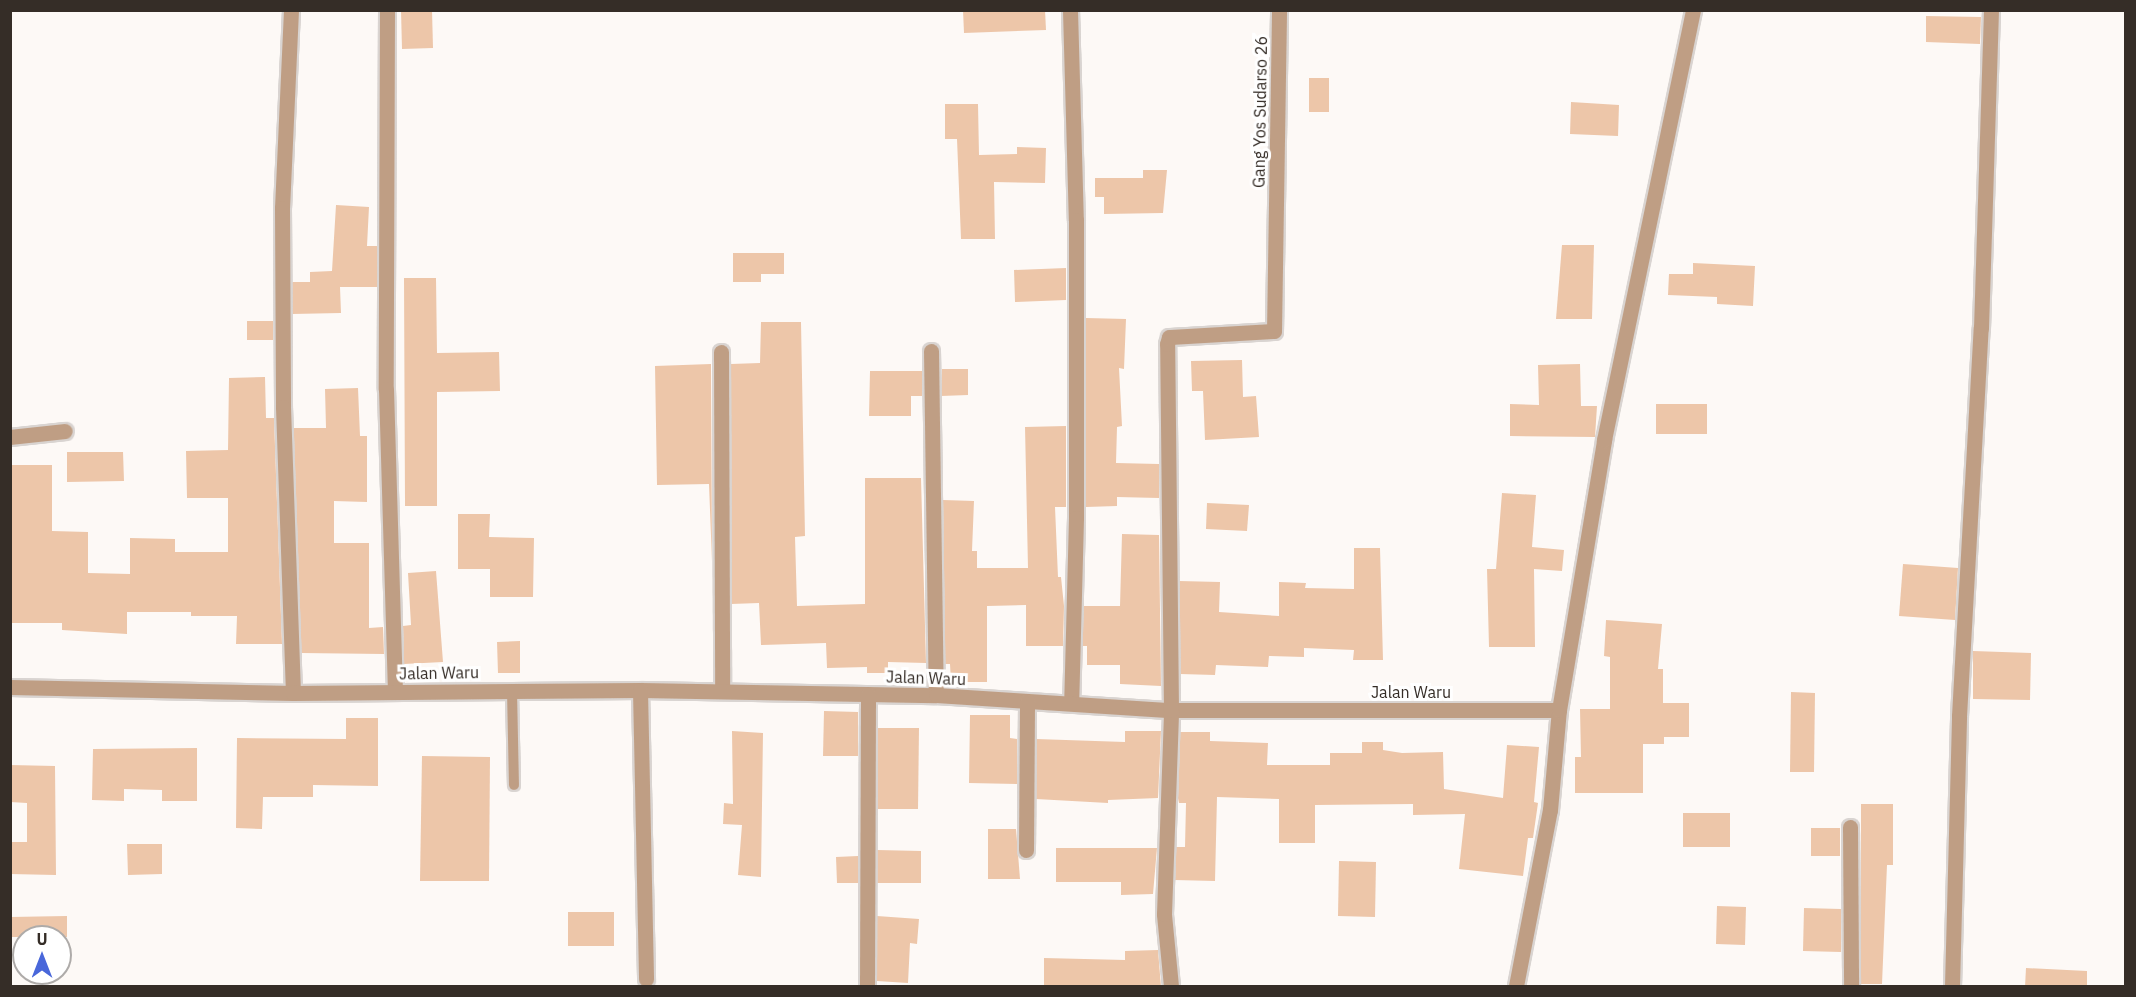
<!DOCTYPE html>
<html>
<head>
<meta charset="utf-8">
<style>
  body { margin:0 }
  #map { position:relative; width:2136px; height:997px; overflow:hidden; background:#fdf9f6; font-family:"IBM Plex Sans",sans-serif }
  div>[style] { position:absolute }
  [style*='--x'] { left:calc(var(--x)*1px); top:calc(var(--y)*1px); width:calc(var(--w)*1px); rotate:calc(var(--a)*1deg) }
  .building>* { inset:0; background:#edc6a9 }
  .roads { filter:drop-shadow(2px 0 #d9d4d1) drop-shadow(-2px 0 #d9d4d1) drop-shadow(0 2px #d9d4d1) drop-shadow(0 -2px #d9d4d1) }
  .service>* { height:10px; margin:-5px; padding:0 5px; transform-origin:5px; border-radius:5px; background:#bf9e84 }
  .minor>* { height:15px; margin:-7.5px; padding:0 7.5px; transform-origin:7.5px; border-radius:7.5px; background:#bf9e84 }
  span { translate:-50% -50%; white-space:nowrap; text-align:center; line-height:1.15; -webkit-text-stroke:6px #fff; paint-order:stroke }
  .street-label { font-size:16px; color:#352d27 }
  .frame { position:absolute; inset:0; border:12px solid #352d27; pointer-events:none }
  .north { position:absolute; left:12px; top:925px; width:60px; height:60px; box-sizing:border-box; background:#fff; border:2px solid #aeaba9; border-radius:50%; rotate:0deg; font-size:16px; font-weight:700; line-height:24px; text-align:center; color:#352d27 }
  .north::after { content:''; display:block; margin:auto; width:21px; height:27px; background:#4967da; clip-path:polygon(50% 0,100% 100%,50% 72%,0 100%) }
</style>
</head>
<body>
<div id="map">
  <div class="building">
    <div style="clip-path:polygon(401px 10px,432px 10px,433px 48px,402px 49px)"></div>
    <div style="clip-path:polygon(963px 10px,1045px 10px,1046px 30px,964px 33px)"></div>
    <div style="clip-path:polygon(1926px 16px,1981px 17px,1980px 44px,1926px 42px)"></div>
    <div style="clip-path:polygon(1309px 78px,1329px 78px,1329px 112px,1309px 112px)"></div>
    <div style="clip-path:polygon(1571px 102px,1619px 105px,1618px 136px,1570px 134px)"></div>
    <div style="clip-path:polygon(945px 104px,978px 104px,979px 155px,1017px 154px,1017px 147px,1046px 148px,1045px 183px,994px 182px,995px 239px,961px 239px,957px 139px,945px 139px)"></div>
    <div style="clip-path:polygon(1143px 170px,1167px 170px,1163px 213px,1104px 214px,1104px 197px,1095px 197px,1095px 178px,1143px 178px)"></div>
    <div style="clip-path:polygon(336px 205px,369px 207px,367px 246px,377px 246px,377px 287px,340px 287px,341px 313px,292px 314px,292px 282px,310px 282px,310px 272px,332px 271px)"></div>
    <div style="clip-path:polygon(1562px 245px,1594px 245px,1592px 319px,1556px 319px)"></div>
    <div style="clip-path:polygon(733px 253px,784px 253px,784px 274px,761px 274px,761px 282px,733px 282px)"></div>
    <div style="clip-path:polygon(1693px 263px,1755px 266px,1753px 306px,1717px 304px,1717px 297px,1668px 295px,1669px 274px,1693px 274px)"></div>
    <div style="clip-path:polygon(1066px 268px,1066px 300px,1015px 302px,1014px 270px)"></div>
    <div style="clip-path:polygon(404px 278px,436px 278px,437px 353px,499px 352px,500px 391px,437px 392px,437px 506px,405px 506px)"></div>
    <div style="clip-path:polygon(1086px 318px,1126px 319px,1124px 369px,1119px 368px,1122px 426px,1117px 427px,1116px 463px,1159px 464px,1159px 498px,1117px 497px,1117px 506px,1086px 507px)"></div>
    <div style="clip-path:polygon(247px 321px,273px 321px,273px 340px,247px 340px)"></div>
    <div style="clip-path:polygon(761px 322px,801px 322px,805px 536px,795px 537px,797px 606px,865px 604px,865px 478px,921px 478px,926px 663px,888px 662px,888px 673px,867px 673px,867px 667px,827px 668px,826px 643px,761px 645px,759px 603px,731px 604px,731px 364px,760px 363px)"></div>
    <div style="clip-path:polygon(1242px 360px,1243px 397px,1256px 396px,1259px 437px,1205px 440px,1203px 391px,1192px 391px,1191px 361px)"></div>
    <div style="clip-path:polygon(711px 364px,712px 562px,709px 484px,657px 485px,655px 366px)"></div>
    <div style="clip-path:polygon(1580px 364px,1581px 406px,1597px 406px,1595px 437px,1510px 436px,1510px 404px,1539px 405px,1538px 365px)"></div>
    <div style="clip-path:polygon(942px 369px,968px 369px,968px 395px,941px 396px)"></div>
    <div style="clip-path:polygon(870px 371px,922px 371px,922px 396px,911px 396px,911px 416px,869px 416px)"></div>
    <div style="clip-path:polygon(265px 377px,266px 418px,274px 418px,282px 644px,236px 644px,237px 616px,191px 616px,191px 612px,127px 612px,127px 634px,62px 630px,62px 623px,10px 623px,10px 465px,52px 465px,52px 531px,88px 532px,88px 573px,130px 574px,130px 538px,175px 539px,175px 552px,228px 552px,228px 498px,187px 498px,186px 451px,228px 450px,229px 378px)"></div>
    <div style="clip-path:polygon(358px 388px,360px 436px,367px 436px,367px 502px,334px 501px,334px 543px,369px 543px,369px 628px,383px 627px,384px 654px,301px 653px,293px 428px,326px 428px,325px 389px)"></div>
    <div style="clip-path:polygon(1656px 404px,1707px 404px,1707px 434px,1656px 434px)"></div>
    <div style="clip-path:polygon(1066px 426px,1066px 507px,1055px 507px,1058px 577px,1061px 577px,1064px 606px,1063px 646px,1026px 646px,1026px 605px,987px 606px,987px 682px,951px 682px,950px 664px,945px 664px,943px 500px,974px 501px,972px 551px,977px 551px,977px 568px,1028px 568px,1025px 427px)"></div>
    <div style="clip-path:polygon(67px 452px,123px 452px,124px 481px,67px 482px)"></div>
    <div style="clip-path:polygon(1502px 493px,1536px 495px,1532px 547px,1564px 550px,1562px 571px,1534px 569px,1535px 647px,1489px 647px,1487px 569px,1496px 569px)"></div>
    <div style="clip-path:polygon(1207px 503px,1249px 505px,1247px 531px,1206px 529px)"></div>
    <div style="clip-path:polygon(458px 514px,490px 514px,489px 537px,534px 538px,533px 597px,490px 597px,490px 569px,458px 569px)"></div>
    <div style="clip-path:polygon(1122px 534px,1159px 535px,1161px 686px,1120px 684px,1120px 665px,1087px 665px,1087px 646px,1082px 646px,1083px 606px,1120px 606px)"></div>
    <div style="clip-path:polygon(1354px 548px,1380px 548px,1383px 660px,1353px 660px,1354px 650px,1304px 648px,1304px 657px,1269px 656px,1268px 667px,1216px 665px,1215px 675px,1180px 674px,1179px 581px,1220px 582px,1219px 612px,1279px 616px,1279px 582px,1306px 583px,1305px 588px,1354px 589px)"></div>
    <div style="clip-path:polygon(1903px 564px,1958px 568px,1955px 620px,1899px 616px)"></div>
    <div style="clip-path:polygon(436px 571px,443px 662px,404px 664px,403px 626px,411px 625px,408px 573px)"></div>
    <div style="clip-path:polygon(1606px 620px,1662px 624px,1658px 669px,1663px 669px,1663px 703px,1689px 703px,1689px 737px,1664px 737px,1664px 744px,1643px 744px,1643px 793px,1575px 793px,1575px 757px,1581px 757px,1580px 709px,1610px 709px,1610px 657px,1604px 656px)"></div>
    <div style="clip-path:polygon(520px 641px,520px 673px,498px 673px,497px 642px)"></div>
    <div style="clip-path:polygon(1973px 651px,2031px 653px,2030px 700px,1973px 699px)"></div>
    <div style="clip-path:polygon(1791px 692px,1815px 693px,1814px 772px,1790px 772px)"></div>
    <div style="clip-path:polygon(824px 711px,858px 712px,858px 756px,823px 756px)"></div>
    <div style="clip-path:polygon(970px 715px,1010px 715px,1010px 738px,1017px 739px,1017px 784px,969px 783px)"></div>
    <div style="clip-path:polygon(346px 718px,378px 718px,378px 786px,313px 785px,313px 797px,263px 797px,262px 829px,236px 828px,237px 738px,346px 739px)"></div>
    <div style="clip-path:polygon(878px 728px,919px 728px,918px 809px,877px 809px)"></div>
    <div style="clip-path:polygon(732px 731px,763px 733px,761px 877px,738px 875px,742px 825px,723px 824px,724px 803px,733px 804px)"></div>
    <div style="clip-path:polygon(1125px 731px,1161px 731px,1158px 798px,1108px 800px,1108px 803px,1036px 799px,1036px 739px,1125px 742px)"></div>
    <div style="clip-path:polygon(1180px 732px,1210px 732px,1210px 741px,1268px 743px,1267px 765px,1330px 765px,1330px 753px,1362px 753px,1362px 742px,1383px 742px,1383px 750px,1402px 753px,1443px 752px,1444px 789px,1503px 798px,1507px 745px,1539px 747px,1534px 802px,1538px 803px,1533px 838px,1528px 838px,1523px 876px,1459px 869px,1465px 814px,1413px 815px,1413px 804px,1315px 805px,1315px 843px,1279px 843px,1279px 799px,1217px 797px,1215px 881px,1175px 880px,1176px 847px,1185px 847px,1186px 803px,1179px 803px,1178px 798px)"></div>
    <div style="clip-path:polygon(197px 748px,197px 801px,162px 801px,162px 790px,124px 789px,124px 801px,92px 800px,93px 749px)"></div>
    <div style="clip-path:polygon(422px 756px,490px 757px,489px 881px,420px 881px)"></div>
    <div style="clip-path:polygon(10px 765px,55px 766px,56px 875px,10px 874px,10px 842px,27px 842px,27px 803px,10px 802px)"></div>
    <div style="clip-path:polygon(1861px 804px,1893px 804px,1893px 865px,1887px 865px,1882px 984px,1861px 984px)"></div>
    <div style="clip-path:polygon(1683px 813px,1730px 813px,1730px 847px,1683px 847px)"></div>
    <div style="clip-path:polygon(1811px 828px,1840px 828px,1840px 856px,1811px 856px)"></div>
    <div style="clip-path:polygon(988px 829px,1016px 829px,1020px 879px,988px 879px)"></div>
    <div style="clip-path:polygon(127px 844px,162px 844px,162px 874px,128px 875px)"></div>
    <div style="clip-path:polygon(1056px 848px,1157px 848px,1153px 894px,1121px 895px,1121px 882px,1056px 882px)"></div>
    <div style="clip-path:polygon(877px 850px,921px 851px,921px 883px,877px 883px)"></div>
    <div style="clip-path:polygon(858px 856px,858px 883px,837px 883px,836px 857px)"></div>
    <div style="clip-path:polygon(1339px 861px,1376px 862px,1375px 917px,1338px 916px)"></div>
    <div style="clip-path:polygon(1717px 906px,1746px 907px,1745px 945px,1716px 944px)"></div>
    <div style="clip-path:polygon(1804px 908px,1841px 909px,1841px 952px,1803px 951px)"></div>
    <div style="clip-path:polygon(568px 912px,614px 912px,614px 946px,568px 946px)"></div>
    <div style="clip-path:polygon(67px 916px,67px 937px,10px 937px,10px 917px)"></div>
    <div style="clip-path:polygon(877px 916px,919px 919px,917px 944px,910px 943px,908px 983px,877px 981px)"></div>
    <div style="clip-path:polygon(1158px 950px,1161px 987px,1044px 987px,1044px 958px,1125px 960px,1125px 951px)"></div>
    <div style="clip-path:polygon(2026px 968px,2087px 971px,2087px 987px,2025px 987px)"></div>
  </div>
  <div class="roads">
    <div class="service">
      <div style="--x:512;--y:691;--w:94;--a:88.8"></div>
    </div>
    <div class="minor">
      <div style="--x:291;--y:10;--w:198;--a:92.6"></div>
      <div style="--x:282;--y:208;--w:199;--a:89.7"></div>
      <div style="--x:283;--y:407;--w:286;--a:88"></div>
      <div style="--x:387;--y:10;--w:379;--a:90.2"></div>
      <div style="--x:386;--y:389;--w:303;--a:88.3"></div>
      <div style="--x:1070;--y:10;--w:210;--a:88.4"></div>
      <div style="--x:1076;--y:220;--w:298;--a:90"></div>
      <div style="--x:1076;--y:518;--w:185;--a:91.5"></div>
      <div style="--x:931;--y:351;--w:344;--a:89.2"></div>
      <div style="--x:721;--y:352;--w:339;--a:89.8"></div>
      <div style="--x:10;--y:437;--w:55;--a:-6.2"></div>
      <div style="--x:10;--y:687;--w:283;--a:1.2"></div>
      <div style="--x:293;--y:693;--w:347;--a:-0.5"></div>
      <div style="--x:640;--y:690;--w:296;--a:1"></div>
      <div style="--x:936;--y:695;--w:235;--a:3.7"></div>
      <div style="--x:1171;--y:710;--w:388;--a:0"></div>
      <div style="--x:640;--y:690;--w:289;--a:88.8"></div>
      <div style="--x:1850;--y:827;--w:159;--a:89.6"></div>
      <div style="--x:1026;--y:850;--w:149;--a:-89.6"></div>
      <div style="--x:867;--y:986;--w:292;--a:-89.8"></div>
      <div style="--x:1171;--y:986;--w:72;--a:-95.6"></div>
      <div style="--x:1164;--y:914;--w:204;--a:-88"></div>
      <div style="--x:1171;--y:710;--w:366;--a:-90.6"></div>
      <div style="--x:1167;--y:344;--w:7;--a:-74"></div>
      <div style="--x:1169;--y:337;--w:105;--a:-3.3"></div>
      <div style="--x:1274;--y:331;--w:321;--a:-89.1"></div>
      <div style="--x:1516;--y:986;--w:179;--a:-79.1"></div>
      <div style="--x:1550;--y:810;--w:100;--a:-84.9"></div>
      <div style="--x:1559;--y:710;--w:274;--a:-80.5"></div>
      <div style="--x:1604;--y:440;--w:439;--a:-78.3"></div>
      <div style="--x:1952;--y:986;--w:270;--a:-88.5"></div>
      <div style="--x:1959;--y:716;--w:389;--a:-86.8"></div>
      <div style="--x:1981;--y:328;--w:318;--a:-88.2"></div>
    </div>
  </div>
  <div class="street-label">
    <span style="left:1260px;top:112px;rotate:-89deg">Gang Yos Sudarso 26</span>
    <span style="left:439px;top:673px;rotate:-1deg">Jalan Waru</span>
    <span style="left:926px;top:678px;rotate:2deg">Jalan Waru</span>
    <span style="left:1411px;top:692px">Jalan Waru</span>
  </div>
  <div class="frame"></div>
  <div class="north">U</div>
</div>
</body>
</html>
